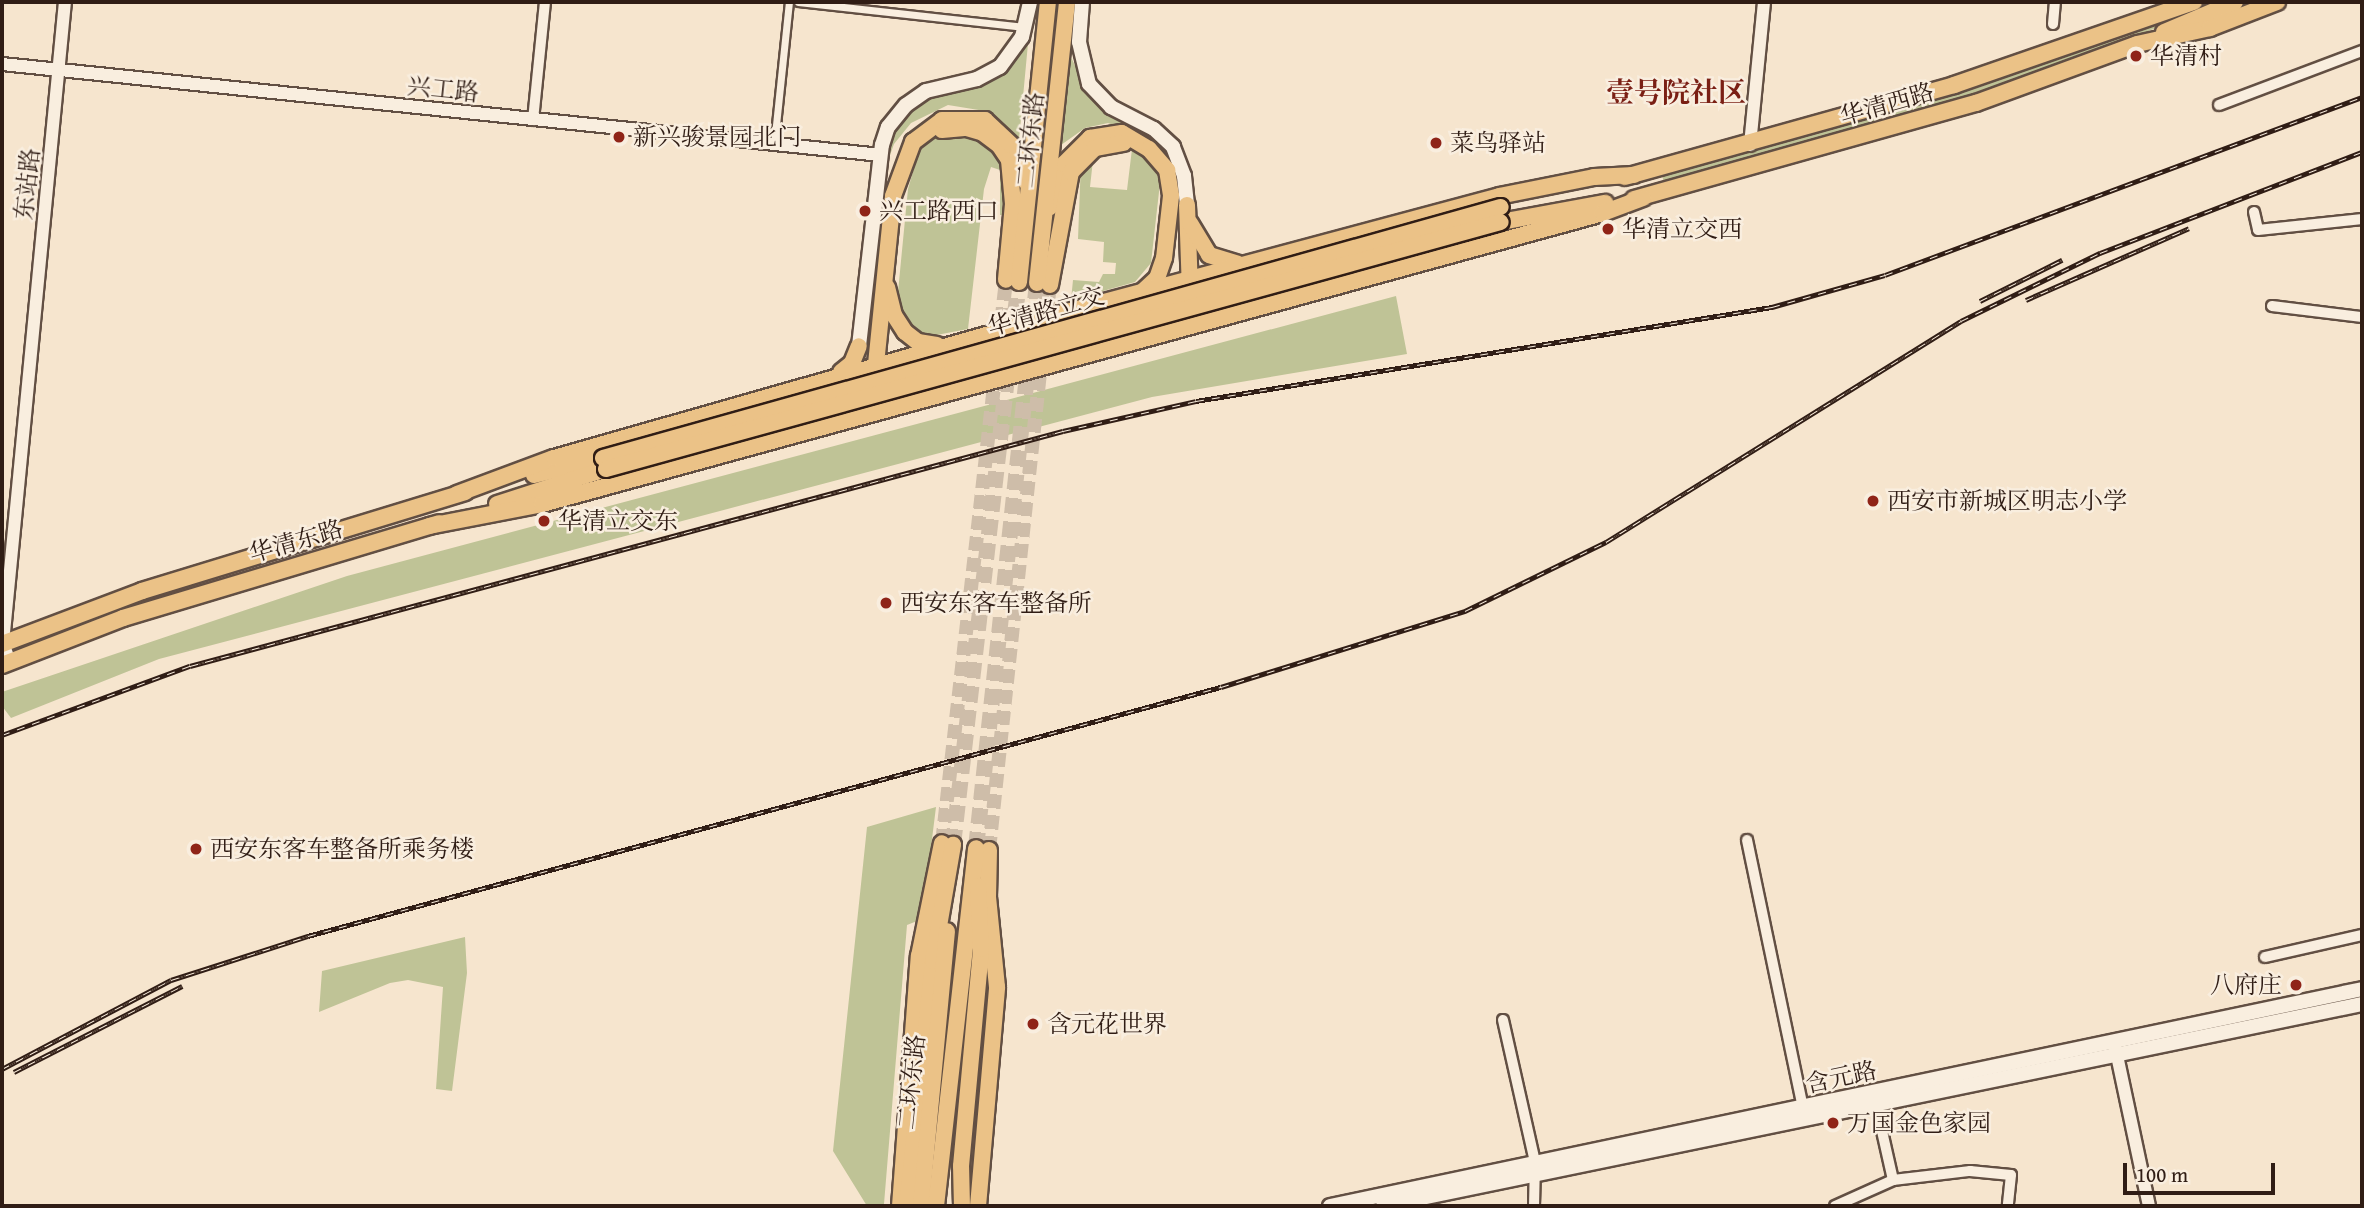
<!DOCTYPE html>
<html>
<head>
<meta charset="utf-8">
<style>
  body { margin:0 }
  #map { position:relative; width:2364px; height:1208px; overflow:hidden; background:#f6e5ce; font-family:"Gentium Book Plus","Noto Serif SC",serif }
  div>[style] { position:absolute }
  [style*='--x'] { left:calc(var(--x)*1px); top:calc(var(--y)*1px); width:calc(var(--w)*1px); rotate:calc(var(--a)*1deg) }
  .green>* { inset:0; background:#bfc396 }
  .secondary-tunnel>* { height:14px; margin-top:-7px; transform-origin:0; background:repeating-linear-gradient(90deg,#cebda9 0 14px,transparent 0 21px) }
  .trunk-tunnel>* { height:16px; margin-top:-8px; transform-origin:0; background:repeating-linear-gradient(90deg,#cebda9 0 16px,transparent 0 24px) }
  .roads { filter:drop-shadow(2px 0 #624f43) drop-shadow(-2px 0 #624f43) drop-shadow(0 2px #624f43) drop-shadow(0 -2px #624f43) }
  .pedestrian>* { height:7px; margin:-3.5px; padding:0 3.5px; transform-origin:3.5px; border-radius:3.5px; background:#f9eedf }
  .minor>* { height:10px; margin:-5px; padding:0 5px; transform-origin:5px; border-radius:5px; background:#f9eedf }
  .tertiary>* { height:12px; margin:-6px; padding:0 6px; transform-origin:6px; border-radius:6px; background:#f9eedf }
  .secondary>* { height:14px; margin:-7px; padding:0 7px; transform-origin:7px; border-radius:7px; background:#f9eedf }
  .primary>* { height:16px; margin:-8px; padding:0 8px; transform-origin:8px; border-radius:8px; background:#ebc287 }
  .trunk>* { height:16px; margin:-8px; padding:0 8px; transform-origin:8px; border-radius:8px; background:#ebc287 }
  .rail>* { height:5px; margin-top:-2.5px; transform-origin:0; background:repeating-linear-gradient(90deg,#f9eedf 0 8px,#301d15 0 16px); box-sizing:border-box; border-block:2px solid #301d15 }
  .bridges { filter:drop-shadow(2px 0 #301d15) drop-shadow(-2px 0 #301d15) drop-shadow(0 2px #301d15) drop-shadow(0 -2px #301d15) }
  .primary-bridge>* { height:16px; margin:-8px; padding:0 8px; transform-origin:8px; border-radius:8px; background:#ebc287 }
  .dots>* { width:19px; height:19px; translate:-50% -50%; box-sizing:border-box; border:4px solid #f9eedf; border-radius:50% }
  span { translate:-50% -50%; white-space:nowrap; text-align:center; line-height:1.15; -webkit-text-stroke:5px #f9eedf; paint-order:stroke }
  .poi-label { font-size:24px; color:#301d15 }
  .left { translate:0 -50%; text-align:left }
  .right { translate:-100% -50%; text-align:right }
  .street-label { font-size:24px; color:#301d15 }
  .quarter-label { font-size:28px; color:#7a1f14; font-weight:700 }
  .frame { position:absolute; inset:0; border:4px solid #301d15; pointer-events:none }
  .scale { position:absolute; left:2123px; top:1163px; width:152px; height:32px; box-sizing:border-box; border:4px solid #301d15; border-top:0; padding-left:9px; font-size:21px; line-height:24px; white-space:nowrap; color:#301d15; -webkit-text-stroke:5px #f9eedf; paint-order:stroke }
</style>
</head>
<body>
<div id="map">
  <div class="green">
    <div style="clip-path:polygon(2208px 2px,2220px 2px,2072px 62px,1893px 118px,1891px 111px,1980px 87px)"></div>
    <div style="clip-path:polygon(1030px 22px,1019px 140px,991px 112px,948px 105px,911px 123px,894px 144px,885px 169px,891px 134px,913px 106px,936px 93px,984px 80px)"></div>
    <div style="clip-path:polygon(1070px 55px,1089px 95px,1115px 117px,1145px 132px,1164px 151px,1143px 135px,1108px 123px,1085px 128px,1061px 145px)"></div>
    <div style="clip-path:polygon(1878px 115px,1880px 121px,1664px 182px,1662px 176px)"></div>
    <div style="clip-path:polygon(950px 131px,986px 138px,1002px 159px,1006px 215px,1000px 215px,1000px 170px,991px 167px,984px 189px,968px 329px,926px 337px,902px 317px,897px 302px,908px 189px,919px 151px,928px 141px)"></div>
    <div style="clip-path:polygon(1132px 149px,1154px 165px,1160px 183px,1151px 263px,1135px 282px,1071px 300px,1073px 280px,1099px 282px,1103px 274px,1115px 274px,1116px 263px,1103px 262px,1104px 242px,1078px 239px,1081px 161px,1094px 151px,1090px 187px,1127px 190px)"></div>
    <div style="clip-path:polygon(1396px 296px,1407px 354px,1152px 397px,159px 659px,11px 718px,2px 706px,2px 692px,347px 576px)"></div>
    <div style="clip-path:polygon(936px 807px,922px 919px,907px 925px,884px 1204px,867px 1206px,833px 1151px,867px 827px)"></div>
    <div style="clip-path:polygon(465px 937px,467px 973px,452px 1091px,436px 1089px,443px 987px,408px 980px,390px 983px,319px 1012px,322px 971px)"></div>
  </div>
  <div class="secondary-tunnel">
    <div style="--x:1045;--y:326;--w:41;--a:-83"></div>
    <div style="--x:942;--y:843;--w:567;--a:-83.51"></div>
    <div style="--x:989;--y:850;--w:496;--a:-83.9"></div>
  </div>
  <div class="trunk-tunnel">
    <div style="--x:1012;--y:338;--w:56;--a:-82.9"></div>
    <div style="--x:953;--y:845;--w:484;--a:-83.4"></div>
    <div style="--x:976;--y:848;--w:568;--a:-83.84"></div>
  </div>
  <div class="roads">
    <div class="pedestrian">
      <div style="--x:798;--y:2;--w:228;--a:6.3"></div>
      <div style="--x:774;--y:144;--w:143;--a:-84"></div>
    </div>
    <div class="minor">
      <div style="--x:2053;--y:24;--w:22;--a:-85"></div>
      <div style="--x:2219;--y:105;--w:153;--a:-20.7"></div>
      <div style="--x:533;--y:120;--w:119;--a:-84.2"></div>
      <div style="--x:2254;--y:212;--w:18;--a:77"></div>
      <div style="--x:2258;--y:230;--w:105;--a:-6"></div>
      <div style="--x:2272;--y:306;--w:91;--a:7"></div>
      <div style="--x:1747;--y:840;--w:275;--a:78.2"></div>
      <div style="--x:2265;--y:957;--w:99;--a:-12.8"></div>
      <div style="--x:1503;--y:1020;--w:146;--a:77.3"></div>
      <div style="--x:1535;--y:1162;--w:44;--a:91.3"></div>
      <div style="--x:1875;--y:1100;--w:82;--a:77.3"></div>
      <div style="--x:1835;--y:1206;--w:64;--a:-24.1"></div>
      <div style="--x:1893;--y:1180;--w:78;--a:-6.7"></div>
      <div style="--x:1970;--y:1171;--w:41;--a:5.6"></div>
      <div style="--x:2011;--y:1175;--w:31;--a:96"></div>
    </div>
    <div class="tertiary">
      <div style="--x:2;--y:64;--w:884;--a:5.91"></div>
      <div style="--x:1750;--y:145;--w:144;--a:-84.4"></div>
      <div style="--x:10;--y:662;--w:20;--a:-110"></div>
      <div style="--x:3;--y:643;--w:644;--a:-84.48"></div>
      <div style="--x:2115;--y:1046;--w:164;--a:78"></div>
    </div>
    <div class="secondary">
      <div style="--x:1082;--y:2;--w:40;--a:94.3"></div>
      <div style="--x:1079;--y:42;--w:43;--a:76.6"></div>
      <div style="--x:1089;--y:84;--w:32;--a:46"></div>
      <div style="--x:1111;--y:107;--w:48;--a:27.1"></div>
      <div style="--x:1154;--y:129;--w:26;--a:43"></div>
      <div style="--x:1173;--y:147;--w:31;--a:69"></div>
      <div style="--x:1184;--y:176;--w:29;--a:84"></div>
      <div style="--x:859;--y:346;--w:202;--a:-83.5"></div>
      <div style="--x:882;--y:145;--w:19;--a:-72"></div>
      <div style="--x:888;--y:127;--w:28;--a:-51"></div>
      <div style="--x:906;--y:105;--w:24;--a:-35"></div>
      <div style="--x:926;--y:91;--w:52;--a:-13.2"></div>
      <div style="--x:977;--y:79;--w:26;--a:-28"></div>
      <div style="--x:1000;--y:67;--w:37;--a:-54"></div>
      <div style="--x:1022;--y:37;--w:36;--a:-77"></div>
      <div style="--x:1330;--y:1206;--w:1055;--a:-11.87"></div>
      <div style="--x:1383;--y:1206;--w:1000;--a:-11.66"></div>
    </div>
    <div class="primary">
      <div style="--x:2164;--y:32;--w:77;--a:-22.9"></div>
      <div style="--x:942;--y:130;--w:25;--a:-5"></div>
      <div style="--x:967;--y:128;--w:17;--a:17"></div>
      <div style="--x:983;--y:133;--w:20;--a:37"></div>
      <div style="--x:999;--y:145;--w:18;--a:56"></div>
      <div style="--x:1009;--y:160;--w:44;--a:84.8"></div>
      <div style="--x:1013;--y:204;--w:76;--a:95.3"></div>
      <div style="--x:1625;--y:177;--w:342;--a:-15.6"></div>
      <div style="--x:1954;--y:85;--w:254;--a:-19.1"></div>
      <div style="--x:1634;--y:199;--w:355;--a:-15.7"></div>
      <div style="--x:1976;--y:103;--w:171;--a:-20.1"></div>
      <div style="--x:2137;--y:44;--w:75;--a:-12.4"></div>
      <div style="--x:2210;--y:28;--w:72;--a:-21.2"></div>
      <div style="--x:1187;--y:205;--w:85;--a:88"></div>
      <div style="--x:1050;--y:207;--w:45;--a:-72"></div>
      <div style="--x:1064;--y:164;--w:37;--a:-45"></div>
      <div style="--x:1090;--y:138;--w:32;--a:-9"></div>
      <div style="--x:1122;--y:133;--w:31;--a:31"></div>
      <div style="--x:1149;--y:149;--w:28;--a:49"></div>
      <div style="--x:1167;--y:170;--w:26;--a:81"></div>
      <div style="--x:1171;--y:196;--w:62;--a:96.4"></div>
      <div style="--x:1164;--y:258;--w:21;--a:109"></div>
      <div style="--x:1157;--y:278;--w:18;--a:137"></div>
      <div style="--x:1501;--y:222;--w:106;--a:-10.4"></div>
      <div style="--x:1190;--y:223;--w:37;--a:59"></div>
      <div style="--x:1209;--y:255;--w:30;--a:17"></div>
      <div style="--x:1050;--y:285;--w:115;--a:-79.5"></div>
      <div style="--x:1071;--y:172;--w:34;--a:-45"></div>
      <div style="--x:1095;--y:148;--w:29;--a:-10"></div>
      <div style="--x:887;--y:287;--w:29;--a:76"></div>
      <div style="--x:894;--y:315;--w:20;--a:57"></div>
      <div style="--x:905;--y:332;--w:16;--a:38"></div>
      <div style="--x:918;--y:342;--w:19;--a:9"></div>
      <div style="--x:841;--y:372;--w:14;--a:-39"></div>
      <div style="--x:852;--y:363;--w:18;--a:-68"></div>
      <div style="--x:875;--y:374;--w:179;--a:-84.2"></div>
      <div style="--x:893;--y:196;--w:58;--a:-69.7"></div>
      <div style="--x:913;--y:142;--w:36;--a:-37"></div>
      <div style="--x:942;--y:120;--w:43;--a:0"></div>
      <div style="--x:985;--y:120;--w:44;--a:43.2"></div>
      <div style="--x:1017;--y:150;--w:33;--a:74"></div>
      <div style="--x:534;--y:475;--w:71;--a:-13.8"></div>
      <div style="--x:457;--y:494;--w:103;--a:-20.4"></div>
      <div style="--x:554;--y:458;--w:533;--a:-15.89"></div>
      <div style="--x:1067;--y:312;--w:447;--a:-15"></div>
      <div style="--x:1499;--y:196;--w:97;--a:-11.3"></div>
      <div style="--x:1594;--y:177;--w:40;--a:-2.9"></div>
      <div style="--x:497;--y:504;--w:114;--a:-17.8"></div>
      <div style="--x:429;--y:526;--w:115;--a:-11"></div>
      <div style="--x:542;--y:504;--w:1100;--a:-15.34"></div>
      <div style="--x:1603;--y:213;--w:43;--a:-20.6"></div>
      <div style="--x:2;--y:644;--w:150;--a:-20.7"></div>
      <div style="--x:142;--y:591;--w:338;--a:-17"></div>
      <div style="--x:2;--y:665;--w:130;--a:-21.2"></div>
      <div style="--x:123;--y:618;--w:330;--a:-16.7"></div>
      <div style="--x:900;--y:1206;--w:251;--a:-85.7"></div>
      <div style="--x:919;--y:956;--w:115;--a:-78.5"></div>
      <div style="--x:978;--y:1206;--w:220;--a:-85"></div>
      <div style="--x:997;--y:987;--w:90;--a:-95.7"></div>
      <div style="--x:988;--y:897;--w:47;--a:-88.8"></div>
    </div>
    <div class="trunk">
      <div style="--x:1019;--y:282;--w:281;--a:-84.1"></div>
      <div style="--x:1037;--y:283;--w:283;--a:-83.9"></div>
      <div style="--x:907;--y:1206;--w:246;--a:-83.9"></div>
      <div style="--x:933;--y:961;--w:118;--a:-80.2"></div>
      <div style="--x:921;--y:1206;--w:276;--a:-84.6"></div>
      <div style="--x:936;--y:1206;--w:360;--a:-83.6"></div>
      <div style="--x:962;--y:1206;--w:40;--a:-91.4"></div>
      <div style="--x:961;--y:1166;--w:218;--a:-84.7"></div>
      <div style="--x:981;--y:949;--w:63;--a:-92.7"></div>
    </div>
  </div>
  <div class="rail">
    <div style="--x:2026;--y:300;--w:178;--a:-23.8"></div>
    <div style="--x:1980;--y:301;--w:92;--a:-26.6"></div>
    <div style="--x:2;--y:735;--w:200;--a:-20.2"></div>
    <div style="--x:190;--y:666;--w:904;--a:-15.07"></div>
    <div style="--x:1063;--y:431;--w:136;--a:-12.7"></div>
    <div style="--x:1196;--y:401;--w:584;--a:-9.27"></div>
    <div style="--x:1772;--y:307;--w:117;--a:-15.8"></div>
    <div style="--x:1885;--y:275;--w:509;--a:-20.46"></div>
    <div style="--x:2;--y:1069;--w:191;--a:-27.8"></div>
    <div style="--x:171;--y:980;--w:144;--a:-17.8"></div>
    <div style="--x:308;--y:936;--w:946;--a:-15.26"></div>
    <div style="--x:1221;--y:687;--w:256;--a:-17.3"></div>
    <div style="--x:1465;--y:611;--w:157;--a:-26.1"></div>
    <div style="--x:1606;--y:542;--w:418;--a:-31.9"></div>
    <div style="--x:1961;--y:321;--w:155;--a:-26.1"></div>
    <div style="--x:2100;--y:253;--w:281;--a:-21.1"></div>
    <div style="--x:14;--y:1072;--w:189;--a:-27.1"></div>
  </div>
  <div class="bridges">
    <div class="primary-bridge">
      <div style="--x:603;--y:458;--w:932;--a:-15.62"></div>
      <div style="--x:606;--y:469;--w:928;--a:-15.43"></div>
    </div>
  </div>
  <div class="dots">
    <div style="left:2136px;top:56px;background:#8f2418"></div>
    <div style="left:619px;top:137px;background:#8f2418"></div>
    <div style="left:1436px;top:143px;background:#8f2418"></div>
    <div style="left:865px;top:211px;background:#8f2418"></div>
    <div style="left:1608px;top:229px;background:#8f2418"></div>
    <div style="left:1873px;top:501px;background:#8f2418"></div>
    <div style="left:544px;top:521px;background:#8f2418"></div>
    <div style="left:886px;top:603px;background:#8f2418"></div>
    <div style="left:196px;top:849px;background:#8f2418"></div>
    <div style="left:2296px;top:985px;background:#8f2418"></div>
    <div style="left:1033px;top:1024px;background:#8f2418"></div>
    <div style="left:1833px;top:1123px;background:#8f2418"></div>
  </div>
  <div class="poi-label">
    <span class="left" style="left:2150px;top:56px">华清村</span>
    <span class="left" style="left:633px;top:137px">新兴骏景园北门</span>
    <span class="left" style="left:1450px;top:143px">菜鸟驿站</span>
    <span class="left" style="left:879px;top:211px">兴工路西口</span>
    <span class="left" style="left:1622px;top:229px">华清立交西</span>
    <span class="left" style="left:1887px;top:501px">西安市新城区明志小学</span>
    <span class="left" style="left:558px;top:521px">华清立交东</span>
    <span class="left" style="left:900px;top:603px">西安东客车整备所</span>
    <span class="left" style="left:210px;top:849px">西安东客车整备所乘务楼</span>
    <span class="right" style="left:2282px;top:985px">八府庄</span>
    <span class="left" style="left:1047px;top:1024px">含元花世界</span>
    <span class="left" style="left:1847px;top:1123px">万国金色家园</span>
  </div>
  <div class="street-label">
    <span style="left:443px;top:89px;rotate:6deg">兴工路</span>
    <span style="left:1887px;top:104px;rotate:-16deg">华清西路</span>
    <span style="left:1030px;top:140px;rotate:-84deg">二环东路</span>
    <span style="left:27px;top:184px;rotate:-84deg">东站路</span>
    <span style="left:1046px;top:311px;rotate:-16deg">华清路立交</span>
    <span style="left:296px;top:541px;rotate:-16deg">华清东路</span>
    <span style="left:1841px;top:1077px;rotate:-12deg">含元路</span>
    <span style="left:911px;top:1082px;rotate:-84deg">二环东路</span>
  </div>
  <div class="quarter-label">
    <span style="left:1676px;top:92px">壹号院社区</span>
  </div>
  <div class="frame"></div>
  <div class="scale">100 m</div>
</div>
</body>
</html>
